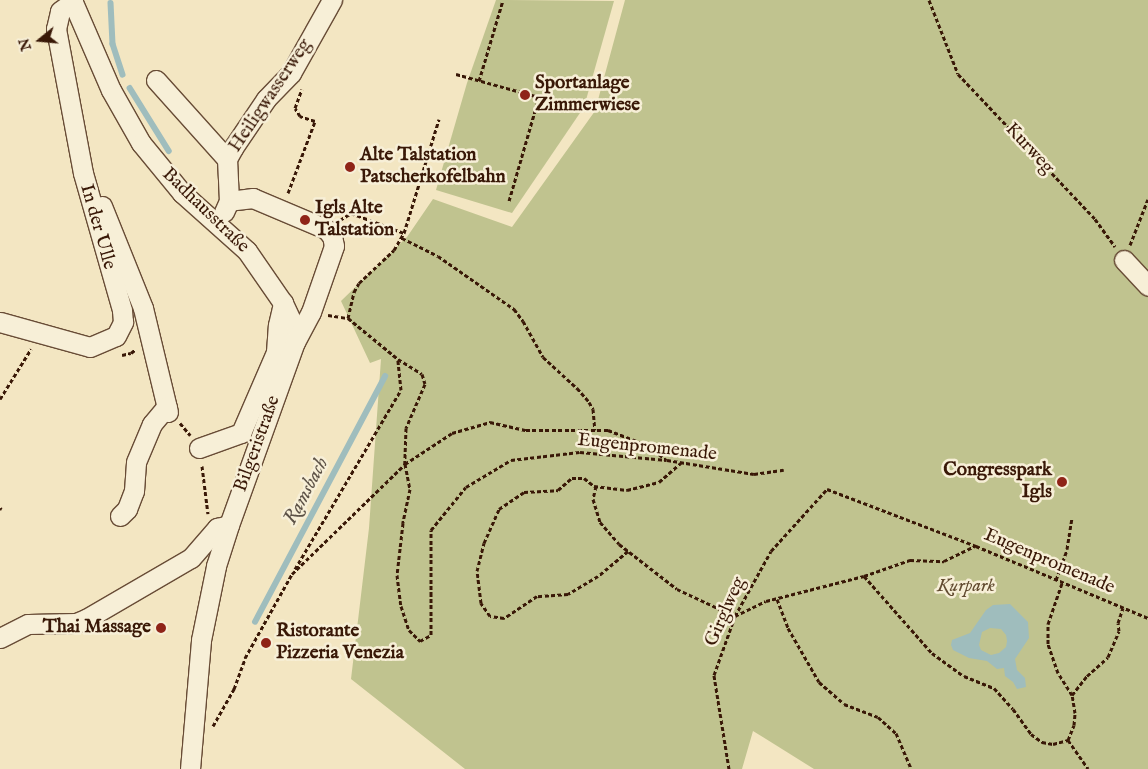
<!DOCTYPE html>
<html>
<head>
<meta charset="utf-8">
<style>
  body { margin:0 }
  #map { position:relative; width:1148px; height:769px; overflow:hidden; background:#f3e6c2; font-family:"IM FELL English",serif }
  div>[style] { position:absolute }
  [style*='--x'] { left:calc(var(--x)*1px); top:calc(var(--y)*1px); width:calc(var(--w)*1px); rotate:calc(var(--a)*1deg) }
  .green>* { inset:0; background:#c0c38f }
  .water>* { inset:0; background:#9fbdbd }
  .stream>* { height:5.5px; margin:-2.75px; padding:0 2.75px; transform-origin:2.75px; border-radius:2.75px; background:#9fbdbd }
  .path>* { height:3px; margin-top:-1.5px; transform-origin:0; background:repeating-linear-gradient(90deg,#391807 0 4px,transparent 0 6.5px) }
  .roads { filter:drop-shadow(1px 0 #684c36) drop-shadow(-1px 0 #684c36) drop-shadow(0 1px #684c36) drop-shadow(0 -1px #684c36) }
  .minor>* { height:19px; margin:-9.5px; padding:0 9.5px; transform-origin:9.5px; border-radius:9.5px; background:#f7efd7 }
  .dots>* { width:14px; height:14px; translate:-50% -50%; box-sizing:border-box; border:2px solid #f7efd7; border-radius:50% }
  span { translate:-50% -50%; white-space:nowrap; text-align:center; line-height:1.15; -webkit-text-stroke:5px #f7efd7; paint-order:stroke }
  .poi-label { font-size:19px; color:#391807; font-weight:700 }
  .left { translate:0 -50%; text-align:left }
  .right { translate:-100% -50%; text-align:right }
  .street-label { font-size:19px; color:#391807 }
  .park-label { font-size:19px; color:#624b30; font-style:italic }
  .water-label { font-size:20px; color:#5d5247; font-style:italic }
  .north { position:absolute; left:15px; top:15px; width:50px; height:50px; -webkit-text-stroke:4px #f7efd7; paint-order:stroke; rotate:253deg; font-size:14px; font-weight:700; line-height:20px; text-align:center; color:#391807 }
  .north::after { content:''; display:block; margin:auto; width:18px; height:22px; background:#391807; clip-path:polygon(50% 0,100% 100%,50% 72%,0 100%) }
</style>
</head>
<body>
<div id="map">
  <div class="green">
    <div style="clip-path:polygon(496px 0,614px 1px,584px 107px,512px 213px,436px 190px,467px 83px)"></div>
    <div style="clip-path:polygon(625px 0,1148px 0,1148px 769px,814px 769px,753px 731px,742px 769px,465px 769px,351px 679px,369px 528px,381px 359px,370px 363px,341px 301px,407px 237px,433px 199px,512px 227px,595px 111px)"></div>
  </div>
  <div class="water">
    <div style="clip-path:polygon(evenodd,1010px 604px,1028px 622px,1029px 638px,1015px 659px,1017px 670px,1025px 678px,1026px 687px,1017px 689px,1013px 682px,1005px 676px,1004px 668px,997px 669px,987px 661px,969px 658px,953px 650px,951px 645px,952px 640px,970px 633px,986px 610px,993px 605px,1010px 604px,990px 628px,1001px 629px,1006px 635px,1007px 641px,1006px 647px,999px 653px,991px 655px,981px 650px,979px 645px,982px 632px,990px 628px)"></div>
  </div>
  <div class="stream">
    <div style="--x:111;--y:3;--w:41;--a:87.2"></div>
    <div style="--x:113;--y:44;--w:32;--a:72"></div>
    <div style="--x:130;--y:88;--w:74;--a:58.2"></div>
    <div style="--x:255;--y:622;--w:278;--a:-62.1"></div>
  </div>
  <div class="path">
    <div style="--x:929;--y:0;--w:79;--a:68.6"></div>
    <div style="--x:958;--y:74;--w:199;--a:46.6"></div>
    <div style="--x:1095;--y:219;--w:34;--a:54"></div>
    <div style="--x:456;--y:74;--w:86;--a:15.5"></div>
    <div style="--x:539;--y:97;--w:108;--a:106.1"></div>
    <div style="--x:479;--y:81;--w:84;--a:-73.5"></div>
    <div style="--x:288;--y:193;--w:77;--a:-69.4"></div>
    <div style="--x:315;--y:121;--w:16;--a:-162"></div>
    <div style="--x:300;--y:116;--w:9;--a:-122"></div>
    <div style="--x:295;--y:108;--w:20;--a:-70"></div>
    <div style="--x:340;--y:220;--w:13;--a:-32"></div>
    <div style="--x:351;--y:213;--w:57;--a:20.7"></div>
    <div style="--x:402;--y:238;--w:40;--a:26.6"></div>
    <div style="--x:438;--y:256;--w:93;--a:34.9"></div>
    <div style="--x:514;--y:309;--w:15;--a:53"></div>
    <div style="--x:523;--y:321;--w:41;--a:60.9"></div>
    <div style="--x:543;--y:357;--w:46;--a:42.4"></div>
    <div style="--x:577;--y:388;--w:18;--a:49"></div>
    <div style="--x:589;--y:402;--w:8;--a:60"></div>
    <div style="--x:593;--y:409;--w:21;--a:85"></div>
    <div style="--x:1130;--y:245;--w:49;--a:-68.6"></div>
    <div style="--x:328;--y:315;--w:20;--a:9"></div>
    <div style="--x:348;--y:318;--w:65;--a:39.4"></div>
    <div style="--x:398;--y:359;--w:28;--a:32"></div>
    <div style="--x:422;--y:374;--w:10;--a:73"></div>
    <div style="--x:425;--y:384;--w:48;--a:113.4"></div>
    <div style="--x:406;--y:428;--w:36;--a:92"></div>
    <div style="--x:405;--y:464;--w:25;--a:79"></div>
    <div style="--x:410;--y:489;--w:35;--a:102"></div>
    <div style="--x:403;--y:523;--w:52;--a:96.6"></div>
    <div style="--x:397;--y:575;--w:31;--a:83"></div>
    <div style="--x:401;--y:606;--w:25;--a:72"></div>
    <div style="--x:409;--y:630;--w:16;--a:45"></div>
    <div style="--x:420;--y:641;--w:13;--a:-29"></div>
    <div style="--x:431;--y:635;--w:105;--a:-90"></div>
    <div style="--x:431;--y:530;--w:55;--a:-50.9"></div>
    <div style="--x:466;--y:487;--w:52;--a:-31"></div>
    <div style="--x:511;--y:460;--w:69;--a:-6.6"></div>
    <div style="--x:580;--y:452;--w:87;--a:5.3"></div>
    <div style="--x:667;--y:460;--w:88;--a:9.1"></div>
    <div style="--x:754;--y:474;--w:30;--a:-8"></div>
    <div style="--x:348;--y:318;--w:27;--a:-77"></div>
    <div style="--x:354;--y:292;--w:10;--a:-61"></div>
    <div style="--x:359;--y:283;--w:48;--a:-43.3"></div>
    <div style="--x:394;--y:250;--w:20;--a:-60"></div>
    <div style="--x:404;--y:233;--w:119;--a:-72.9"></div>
    <div style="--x:122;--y:355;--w:9;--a:-13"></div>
    <div style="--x:131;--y:353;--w:6;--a:-39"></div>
    <div style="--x:0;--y:399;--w:59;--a:-58.2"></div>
    <div style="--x:180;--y:423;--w:16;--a:50"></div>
    <div style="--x:202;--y:466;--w:48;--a:82.9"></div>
    <div style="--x:596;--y:486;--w:13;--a:103"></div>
    <div style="--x:593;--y:499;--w:24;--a:73"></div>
    <div style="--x:600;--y:522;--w:29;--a:49"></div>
    <div style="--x:619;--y:544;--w:73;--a:37.8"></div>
    <div style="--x:677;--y:589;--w:64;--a:25"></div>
    <div style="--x:735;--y:616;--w:34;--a:-26"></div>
    <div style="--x:766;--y:601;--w:101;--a:-14.3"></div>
    <div style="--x:864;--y:576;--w:49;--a:-19.2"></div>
    <div style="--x:910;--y:560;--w:34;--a:2"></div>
    <div style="--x:944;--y:561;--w:34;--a:-26"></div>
    <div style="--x:0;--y:508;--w:2;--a:27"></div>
    <div style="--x:628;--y:551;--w:39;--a:140"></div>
    <div style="--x:598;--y:576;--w:35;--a:149"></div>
    <div style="--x:568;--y:594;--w:31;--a:176"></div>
    <div style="--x:537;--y:596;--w:40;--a:146"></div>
    <div style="--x:504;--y:618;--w:14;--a:-172"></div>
    <div style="--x:490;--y:616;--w:16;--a:-125"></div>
    <div style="--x:481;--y:603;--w:32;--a:-97"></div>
    <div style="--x:477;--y:571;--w:29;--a:-76"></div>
    <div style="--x:484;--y:543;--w:37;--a:-66"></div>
    <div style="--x:499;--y:509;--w:30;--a:-34"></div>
    <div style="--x:524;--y:492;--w:34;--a:-3"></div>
    <div style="--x:558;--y:490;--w:18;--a:-41"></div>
    <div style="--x:572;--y:478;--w:12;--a:0"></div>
    <div style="--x:584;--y:478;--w:13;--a:39"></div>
    <div style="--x:594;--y:486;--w:33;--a:7"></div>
    <div style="--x:627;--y:490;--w:33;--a:-14"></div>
    <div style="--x:659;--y:482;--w:29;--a:-41"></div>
    <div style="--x:295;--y:569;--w:208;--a:-59.4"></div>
    <div style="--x:401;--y:390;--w:31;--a:-96"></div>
    <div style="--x:292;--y:574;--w:158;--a:-44.2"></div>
    <div style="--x:405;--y:464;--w:56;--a:-33.4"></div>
    <div style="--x:452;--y:433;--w:40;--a:-16"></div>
    <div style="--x:490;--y:422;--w:37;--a:13"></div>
    <div style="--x:526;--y:430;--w:82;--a:0"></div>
    <div style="--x:608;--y:430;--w:44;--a:21.3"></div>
    <div style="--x:649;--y:446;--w:22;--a:39"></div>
    <div style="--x:864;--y:576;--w:103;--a:48.6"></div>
    <div style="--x:932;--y:653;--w:39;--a:36"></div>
    <div style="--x:964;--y:676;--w:32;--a:22"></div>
    <div style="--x:994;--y:688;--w:28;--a:48"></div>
    <div style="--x:1013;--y:709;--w:31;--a:54"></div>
    <div style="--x:1031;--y:734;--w:14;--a:36"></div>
    <div style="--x:1042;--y:742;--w:11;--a:10"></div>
    <div style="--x:1053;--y:744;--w:16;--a:-15"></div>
    <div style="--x:1068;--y:740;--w:16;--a:-68"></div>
    <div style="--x:1074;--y:725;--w:12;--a:-85"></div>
    <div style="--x:1075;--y:713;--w:18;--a:-99"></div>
    <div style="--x:1072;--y:695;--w:26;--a:-122"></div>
    <div style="--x:1058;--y:673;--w:31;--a:-109"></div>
    <div style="--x:1048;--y:644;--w:20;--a:-90"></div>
    <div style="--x:1048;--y:624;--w:43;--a:-71.1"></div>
    <div style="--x:1056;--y:580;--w:33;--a:-70"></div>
    <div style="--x:1067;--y:549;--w:32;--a:-81"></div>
    <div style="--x:777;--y:599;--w:31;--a:69"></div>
    <div style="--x:788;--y:628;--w:62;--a:60.1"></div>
    <div style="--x:819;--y:682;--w:33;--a:41"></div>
    <div style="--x:844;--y:704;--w:36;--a:21"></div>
    <div style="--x:878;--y:717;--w:24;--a:42"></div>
    <div style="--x:896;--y:733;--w:39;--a:67"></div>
    <div style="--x:1072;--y:695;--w:24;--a:-52"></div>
    <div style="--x:1087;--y:676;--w:28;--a:-42"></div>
    <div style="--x:1108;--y:657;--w:28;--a:-67"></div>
    <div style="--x:1119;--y:631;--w:8;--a:-97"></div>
    <div style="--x:1118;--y:623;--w:16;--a:-72"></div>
    <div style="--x:213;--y:726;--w:43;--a:-60.4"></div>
    <div style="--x:234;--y:689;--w:33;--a:-70"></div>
    <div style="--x:245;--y:658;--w:96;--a:-60.8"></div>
    <div style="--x:1068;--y:740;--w:35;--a:55"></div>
    <div style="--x:729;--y:769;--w:95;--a:-99.1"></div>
    <div style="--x:714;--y:675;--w:63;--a:-70.4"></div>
    <div style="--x:735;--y:616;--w:74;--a:-61"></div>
    <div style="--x:771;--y:551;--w:84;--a:-47.9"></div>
    <div style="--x:827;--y:489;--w:160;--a:20.9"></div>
    <div style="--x:976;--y:546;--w:186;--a:22.7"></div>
  </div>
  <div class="roads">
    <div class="minor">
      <div style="--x:72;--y:0;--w:98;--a:66.6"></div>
      <div style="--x:111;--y:90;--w:61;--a:60.5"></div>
      <div style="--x:141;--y:143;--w:65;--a:50.6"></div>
      <div style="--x:182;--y:193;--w:87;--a:41.7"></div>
      <div style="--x:247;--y:251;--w:63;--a:55.3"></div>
      <div style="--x:283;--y:303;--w:21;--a:65"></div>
      <div style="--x:292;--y:322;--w:20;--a:81"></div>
      <div style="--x:156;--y:80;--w:106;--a:48.1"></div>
      <div style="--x:102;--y:206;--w:110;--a:68.1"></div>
      <div style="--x:143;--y:308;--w:107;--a:76.5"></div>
      <div style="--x:224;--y:212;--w:12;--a:-66"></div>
      <div style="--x:229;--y:201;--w:42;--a:-92.7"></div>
      <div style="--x:227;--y:159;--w:13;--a:-61"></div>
      <div style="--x:233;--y:148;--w:59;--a:-56"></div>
      <div style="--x:266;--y:99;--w:36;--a:-46"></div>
      <div style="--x:291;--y:73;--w:84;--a:-60.7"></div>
      <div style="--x:1124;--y:260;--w:35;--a:47"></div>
      <div style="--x:0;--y:322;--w:93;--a:15.5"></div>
      <div style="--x:90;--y:347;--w:28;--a:-23"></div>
      <div style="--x:116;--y:336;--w:16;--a:-63"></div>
      <div style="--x:123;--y:322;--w:12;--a:-95"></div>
      <div style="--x:122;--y:310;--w:142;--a:-105.9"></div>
      <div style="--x:83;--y:173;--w:147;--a:-100.6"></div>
      <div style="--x:56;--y:29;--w:18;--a:-77"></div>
      <div style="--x:60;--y:11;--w:16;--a:-35"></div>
      <div style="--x:199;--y:448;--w:45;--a:-19.7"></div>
      <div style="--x:241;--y:433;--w:88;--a:-66.6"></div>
      <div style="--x:276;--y:352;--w:27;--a:-86"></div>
      <div style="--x:278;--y:325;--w:23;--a:-77"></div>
      <div style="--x:120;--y:516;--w:10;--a:-45"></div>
      <div style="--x:127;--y:509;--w:19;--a:-69"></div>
      <div style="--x:134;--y:491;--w:29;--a:-86"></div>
      <div style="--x:136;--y:462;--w:41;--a:-67.2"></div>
      <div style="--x:152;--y:424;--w:23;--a:-50"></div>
      <div style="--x:0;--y:638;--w:31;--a:-27"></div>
      <div style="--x:28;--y:624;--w:48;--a:-1.2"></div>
      <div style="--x:76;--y:623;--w:11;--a:-22"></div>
      <div style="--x:86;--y:619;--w:121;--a:-30.2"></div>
      <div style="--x:191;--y:558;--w:40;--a:-49"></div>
      <div style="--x:217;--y:528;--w:12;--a:-14"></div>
      <div style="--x:190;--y:769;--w:129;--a:-85.1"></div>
      <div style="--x:201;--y:640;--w:76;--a:-78.5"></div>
      <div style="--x:216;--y:566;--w:43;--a:-72.4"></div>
      <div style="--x:229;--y:525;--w:195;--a:-70.2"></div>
      <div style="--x:295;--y:342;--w:34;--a:-62"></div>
      <div style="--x:311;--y:312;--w:70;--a:-70.8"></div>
      <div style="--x:334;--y:246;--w:10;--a:-101"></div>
      <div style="--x:332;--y:236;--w:9;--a:-131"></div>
      <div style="--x:326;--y:229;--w:79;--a:-157"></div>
      <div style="--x:253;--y:198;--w:24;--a:173"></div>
    </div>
  </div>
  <div class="dots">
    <div style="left:525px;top:95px;background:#8f2418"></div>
    <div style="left:350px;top:167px;background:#8f2418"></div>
    <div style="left:305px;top:220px;background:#8f2418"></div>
    <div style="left:1062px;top:482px;background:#8f2418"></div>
    <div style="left:161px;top:628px;background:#8f2418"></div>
    <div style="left:266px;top:643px;background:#8f2418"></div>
  </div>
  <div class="poi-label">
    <span class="left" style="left:535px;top:95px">Sportanlage<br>Zimmerwiese</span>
    <span class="left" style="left:360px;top:167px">Alte Talstation<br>Patscherkofelbahn</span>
    <span class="left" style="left:315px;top:220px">Igls Alte<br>Talstation</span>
    <span class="right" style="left:1052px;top:482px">Congresspark<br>Igls</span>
    <span class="right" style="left:151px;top:628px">Thai Massage</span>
    <span class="left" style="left:276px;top:643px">Ristorante<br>Pizzeria Venezia</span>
  </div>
  <div class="street-label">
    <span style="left:271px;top:96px;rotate:-56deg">Heiligwasserweg</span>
    <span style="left:1029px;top:149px;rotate:47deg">Kurweg</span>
    <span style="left:205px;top:211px;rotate:44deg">Badhausstraße</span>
    <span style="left:97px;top:227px;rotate:74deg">In der Ulle</span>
    <span style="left:258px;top:444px;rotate:-70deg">Bilgeristraße</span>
    <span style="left:647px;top:448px;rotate:6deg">Eugenpromenade</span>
    <span style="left:1049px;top:562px;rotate:23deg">Eugenpromenade</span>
    <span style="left:726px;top:612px;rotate:-66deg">Girglweg</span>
  </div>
  <div class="park-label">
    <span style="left:966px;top:587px">Kurpark</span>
  </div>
  <div class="water-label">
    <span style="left:306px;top:491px;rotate:-62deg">Ramsbach</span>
  </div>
  <div class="north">N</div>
</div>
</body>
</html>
